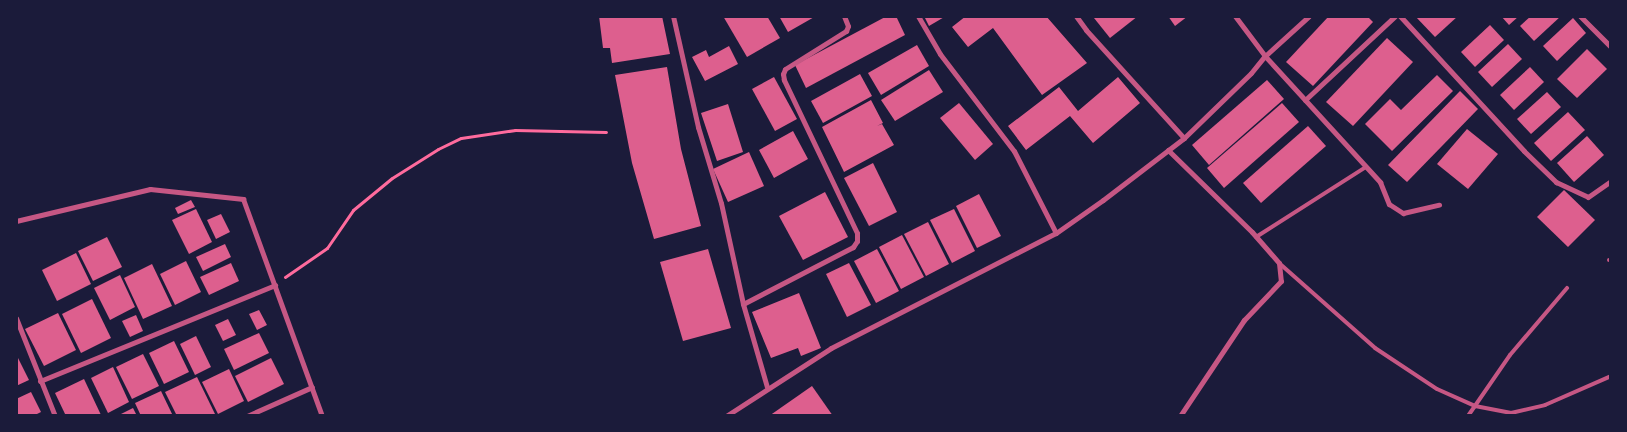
<!DOCTYPE html>
<html>
<head>
<meta charset="utf-8">
<style>
  body { margin:0 }
  #map { position:relative; width:1627px; height:432px; overflow:hidden; background:#1b1b3a; font-family:Figtree,sans-serif }
  div>[style] { position:absolute }
  [style*='--x'] { left:calc(var(--x)*1px); top:calc(var(--y)*1px); width:calc(var(--w)*1px); rotate:calc(var(--a)*1deg) }
  .building>* { inset:0; background:#dd5f8e }
  .path>* { height:3px; margin:-1.5px; padding:0 1.5px; transform-origin:1.5px; border-radius:1.5px; background:#ff6b9d }
  .service>* { height:4px; margin:-2px; padding:0 2px; transform-origin:2px; border-radius:2px; background:#c65784 }
  .minor>* { height:5px; margin:-2.5px; padding:0 2.5px; transform-origin:2.5px; border-radius:2.5px; background:#c65784 }
  span { translate:-50% -50%; white-space:nowrap; text-align:center; line-height:1.15; -webkit-text-stroke:4px #1b1b3a; paint-order:stroke }
  .frame { position:absolute; inset:0; border:18px solid #1b1b3a; pointer-events:none }
</style>
</head>
<body>
<div id="map">
  <div class="building">
    <div style="clip-path:polygon(599px 16px,662px 16px,670px 54px,612px 63px,610px 48px,603px 48px)"></div>
    <div style="clip-path:polygon(723px 16px,767px 16px,780px 38px,747px 57px)"></div>
    <div style="clip-path:polygon(779px 16px,816px 16px,788px 32px)"></div>
    <div style="clip-path:polygon(887px 16px,896px 16px,905px 35px,806px 88px,795px 65px)"></div>
    <div style="clip-path:polygon(924px 16px,946px 16px,929px 26px)"></div>
    <div style="clip-path:polygon(966px 16px,1046px 16px,1087px 63px,1042px 95px,993px 28px,968px 47px,952px 27px)"></div>
    <div style="clip-path:polygon(1096px 16px,1138px 16px,1110px 38px,1094px 18px)"></div>
    <div style="clip-path:polygon(1168px 16px,1188px 16px,1175px 26px)"></div>
    <div style="clip-path:polygon(1329px 16px,1367px 16px,1373px 22px,1313px 86px,1286px 62px)"></div>
    <div style="clip-path:polygon(1415px 16px,1458px 16px,1435px 37px)"></div>
    <div style="clip-path:polygon(1501px 16px,1519px 16px,1509px 25px)"></div>
    <div style="clip-path:polygon(1531px 16px,1561px 16px,1534px 41px,1520px 26px)"></div>
    <div style="clip-path:polygon(1573px 18px,1586px 33px,1557px 61px,1543px 46px)"></div>
    <div style="clip-path:polygon(1490px 25px,1504px 40px,1475px 67px,1461px 52px)"></div>
    <div style="clip-path:polygon(1387px 38px,1413px 62px,1353px 126px,1326px 102px)"></div>
    <div style="clip-path:polygon(1508px 44px,1522px 59px,1492px 87px,1478px 72px)"></div>
    <div style="clip-path:polygon(917px 45px,929px 66px,881px 95px,868px 73px)"></div>
    <div style="clip-path:polygon(729px 46px,738px 64px,705px 81px,692px 57px,706px 50px,709px 57px)"></div>
    <div style="clip-path:polygon(1587px 49px,1607px 69px,1577px 98px,1557px 79px)"></div>
    <div style="clip-path:polygon(667px 67px,681px 149px,701px 226px,654px 239px,632px 163px,615px 75px)"></div>
    <div style="clip-path:polygon(1530px 67px,1544px 82px,1514px 110px,1500px 95px)"></div>
    <div style="clip-path:polygon(929px 70px,943px 92px,895px 121px,881px 100px)"></div>
    <div style="clip-path:polygon(860px 74px,872px 96px,823px 123px,811px 101px)"></div>
    <div style="clip-path:polygon(1437px 75px,1453px 91px,1392px 151px,1365px 124px,1390px 99px,1401px 110px)"></div>
    <div style="clip-path:polygon(774px 77px,797px 119px,775px 131px,752px 89px)"></div>
    <div style="clip-path:polygon(1118px 77px,1140px 103px,1093px 143px,1070px 116px,1026px 150px,1008px 126px,1059px 87px,1078px 111px)"></div>
    <div style="clip-path:polygon(1267px 80px,1284px 99px,1209px 165px,1192px 145px)"></div>
    <div style="clip-path:polygon(1460px 91px,1478px 109px,1407px 182px,1388px 165px)"></div>
    <div style="clip-path:polygon(1547px 92px,1561px 107px,1531px 134px,1517px 119px)"></div>
    <div style="clip-path:polygon(871px 100px,883px 123px,877px 126px,882px 124px,894px 145px,844px 172px,822px 127px)"></div>
    <div style="clip-path:polygon(959px 103px,993px 144px,975px 160px,940px 118px)"></div>
    <div style="clip-path:polygon(1282px 103px,1299px 122px,1224px 188px,1207px 168px)"></div>
    <div style="clip-path:polygon(728px 104px,743px 152px,717px 161px,701px 113px)"></div>
    <div style="clip-path:polygon(1568px 112px,1585px 130px,1551px 161px,1534px 143px)"></div>
    <div style="clip-path:polygon(1308px 126px,1326px 146px,1261px 203px,1243px 183px)"></div>
    <div style="clip-path:polygon(1467px 129px,1498px 154px,1468px 189px,1437px 164px)"></div>
    <div style="clip-path:polygon(793px 131px,808px 159px,774px 178px,759px 150px)"></div>
    <div style="clip-path:polygon(1587px 136px,1604px 155px,1574px 182px,1557px 163px)"></div>
    <div style="clip-path:polygon(749px 152px,764px 186px,728px 202px,713px 169px)"></div>
    <div style="clip-path:polygon(873px 163px,897px 212px,869px 226px,844px 178px)"></div>
    <div style="clip-path:polygon(1564px 190px,1595px 220px,1568px 247px,1537px 217px)"></div>
    <div style="clip-path:polygon(825px 192px,848px 237px,803px 260px,779px 216px)"></div>
    <div style="clip-path:polygon(979px 194px,1001px 236px,977px 248px,956px 206px)"></div>
    <div style="clip-path:polygon(191px 200px,195px 207px,178px 214px,175px 208px)"></div>
    <div style="clip-path:polygon(196px 209px,212px 242px,189px 254px,172px 220px)"></div>
    <div style="clip-path:polygon(954px 209px,975px 251px,952px 263px,930px 220px)"></div>
    <div style="clip-path:polygon(221px 214px,230px 232px,216px 239px,207px 220px)"></div>
    <div style="clip-path:polygon(928px 222px,949px 264px,926px 276px,904px 234px)"></div>
    <div style="clip-path:polygon(902px 235px,924px 277px,901px 289px,879px 247px)"></div>
    <div style="clip-path:polygon(107px 237px,122px 267px,93px 281px,78px 251px)"></div>
    <div style="clip-path:polygon(225px 244px,231px 257px,203px 271px,196px 257px)"></div>
    <div style="clip-path:polygon(708px 249px,731px 328px,683px 341px,660px 262px)"></div>
    <div style="clip-path:polygon(877px 249px,899px 291px,876px 303px,854px 261px)"></div>
    <div style="clip-path:polygon(76px 253px,91px 284px,57px 301px,42px 270px)"></div>
    <div style="clip-path:polygon(186px 261px,201px 292px,175px 305px,160px 274px)"></div>
    <div style="clip-path:polygon(231px 263px,239px 281px,209px 295px,200px 277px)"></div>
    <div style="clip-path:polygon(849px 263px,871px 305px,847px 317px,826px 274px)"></div>
    <div style="clip-path:polygon(152px 264px,172px 306px,143px 319px,124px 278px)"></div>
    <div style="clip-path:polygon(120px 275px,135px 307px,110px 320px,94px 288px)"></div>
    <div style="clip-path:polygon(799px 293px,821px 348px,801px 356px,798px 348px,771px 358px,752px 312px)"></div>
    <div style="clip-path:polygon(92px 299px,111px 338px,81px 353px,62px 314px)"></div>
    <div style="clip-path:polygon(259px 310px,267px 325px,257px 330px,249px 314px)"></div>
    <div style="clip-path:polygon(58px 313px,76px 350px,44px 366px,25px 329px)"></div>
    <div style="clip-path:polygon(136px 315px,143px 331px,130px 337px,122px 321px)"></div>
    <div style="clip-path:polygon(228px 319px,236px 335px,223px 341px,215px 325px)"></div>
    <div style="clip-path:polygon(259px 333px,269px 353px,234px 370px,224px 349px)"></div>
    <div style="clip-path:polygon(196px 336px,211px 367px,195px 375px,180px 344px)"></div>
    <div style="clip-path:polygon(174px 341px,189px 372px,164px 384px,149px 353px)"></div>
    <div style="clip-path:polygon(16px 354px,29px 380px,16px 386px)"></div>
    <div style="clip-path:polygon(143px 354px,159px 386px,132px 399px,116px 367px)"></div>
    <div style="clip-path:polygon(271px 358px,284px 384px,248px 402px,235px 376px)"></div>
    <div style="clip-path:polygon(113px 367px,129px 402px,108px 413px,91px 378px)"></div>
    <div style="clip-path:polygon(229px 369px,244px 401px,218px 414px,202px 382px)"></div>
    <div style="clip-path:polygon(197px 377px,215px 414px,177px 416px,165px 392px)"></div>
    <div style="clip-path:polygon(84px 379px,101px 415px,66px 416px,55px 393px)"></div>
    <div style="clip-path:polygon(812px 386px,833px 416px,769px 416px)"></div>
    <div style="clip-path:polygon(161px 391px,173px 416px,141px 416px,135px 403px)"></div>
    <div style="clip-path:polygon(31px 392px,41px 412px,33px 416px,16px 416px,16px 399px)"></div>
    <div style="clip-path:polygon(133px 408px,137px 416px,117px 416px)"></div>
  </div>
  <div class="path">
    <div style="--x:285;--y:277;--w:51;--a:-34.6"></div>
    <div style="--x:327;--y:248;--w:46;--a:-55.6"></div>
    <div style="--x:353;--y:210;--w:50;--a:-39.4"></div>
    <div style="--x:392;--y:178;--w:54;--a:-32.2"></div>
    <div style="--x:438;--y:149;--w:25;--a:-26"></div>
    <div style="--x:461;--y:138;--w:55;--a:-8.4"></div>
    <div style="--x:515;--y:130;--w:91;--a:1.3"></div>
  </div>
  <div class="service">
    <div style="--x:1256;--y:237;--w:130;--a:-32.5"></div>
    <div style="--x:1609;--y:260;--w:2;--a:0"></div>
    <div style="--x:1279;--y:263;--w:128;--a:41.5"></div>
    <div style="--x:1375;--y:348;--w:74;--a:33.5"></div>
    <div style="--x:1437;--y:389;--w:42;--a:24.1"></div>
    <div style="--x:1475;--y:406;--w:37;--a:11"></div>
    <div style="--x:1511;--y:413;--w:35;--a:-13"></div>
    <div style="--x:1545;--y:405;--w:72;--a:-23.7"></div>
    <div style="--x:1468;--y:416;--w:74;--a:-55.5"></div>
    <div style="--x:1510;--y:355;--w:88;--a:-49.6"></div>
  </div>
  <div class="minor">
    <div style="--x:673;--y:16;--w:114;--a:77.3"></div>
    <div style="--x:698;--y:127;--w:79;--a:73.2"></div>
    <div style="--x:721;--y:203;--w:103;--a:77.7"></div>
    <div style="--x:743;--y:304;--w:86;--a:73.9"></div>
    <div style="--x:918;--y:16;--w:44;--a:59.9"></div>
    <div style="--x:940;--y:54;--w:122;--a:52.7"></div>
    <div style="--x:1014;--y:151;--w:92;--a:62.9"></div>
    <div style="--x:1076;--y:16;--w:17;--a:54"></div>
    <div style="--x:1086;--y:30;--w:146;--a:47.8"></div>
    <div style="--x:1235;--y:16;--w:50;--a:53.1"></div>
    <div style="--x:1265;--y:56;--w:171;--a:47.6"></div>
    <div style="--x:1380;--y:182;--w:24;--a:68"></div>
    <div style="--x:1389;--y:204;--w:17;--a:33"></div>
    <div style="--x:1403;--y:213;--w:37;--a:-13"></div>
    <div style="--x:1400;--y:16;--w:183;--a:47.4"></div>
    <div style="--x:1524;--y:151;--w:45;--a:44.1"></div>
    <div style="--x:1556;--y:182;--w:35;--a:25"></div>
    <div style="--x:1588;--y:197;--w:28;--a:-35"></div>
    <div style="--x:1580;--y:16;--w:44;--a:45"></div>
    <div style="--x:1305;--y:100;--w:123;--a:-43"></div>
    <div style="--x:1168;--y:150;--w:117;--a:44.3"></div>
    <div style="--x:1252;--y:232;--w:41;--a:48.9"></div>
    <div style="--x:1279;--y:263;--w:18;--a:84"></div>
    <div style="--x:1281;--y:281;--w:54;--a:133.5"></div>
    <div style="--x:1244;--y:320;--w:115;--a:123.7"></div>
    <div style="--x:16;--y:221;--w:138;--a:-13.4"></div>
    <div style="--x:150;--y:189;--w:94;--a:6.1"></div>
    <div style="--x:243;--y:199;--w:231;--a:70"></div>
    <div style="--x:743;--y:304;--w:124;--a:-27.4"></div>
    <div style="--x:853;--y:247;--w:7;--a:-56"></div>
    <div style="--x:857;--y:241;--w:8;--a:-90"></div>
    <div style="--x:857;--y:233;--w:170;--a:-115.5"></div>
    <div style="--x:784;--y:80;--w:6;--a:-99"></div>
    <div style="--x:783;--y:74;--w:5;--a:-68"></div>
    <div style="--x:785;--y:69;--w:72;--a:-31.9"></div>
    <div style="--x:846;--y:31;--w:5;--a:-68"></div>
    <div style="--x:848;--y:26;--w:11;--a:-112"></div>
    <div style="--x:16;--y:318;--w:105;--a:68.3"></div>
    <div style="--x:40;--y:381;--w:254;--a:-22.2"></div>
    <div style="--x:247;--y:416;--w:71;--a:-24"></div>
    <div style="--x:726;--y:416;--w:125;--a:-32.9"></div>
    <div style="--x:831;--y:348;--w:253;--a:-27.1"></div>
    <div style="--x:1056;--y:233;--w:57;--a:-35.1"></div>
    <div style="--x:1103;--y:200;--w:102;--a:-37.4"></div>
    <div style="--x:1184;--y:138;--w:93;--a:-44.1"></div>
    <div style="--x:1251;--y:73;--w:22;--a:-51"></div>
    <div style="--x:1265;--y:56;--w:59;--a:-42.3"></div>
  </div>
  <div class="frame"></div>
</div>
</body>
</html>
